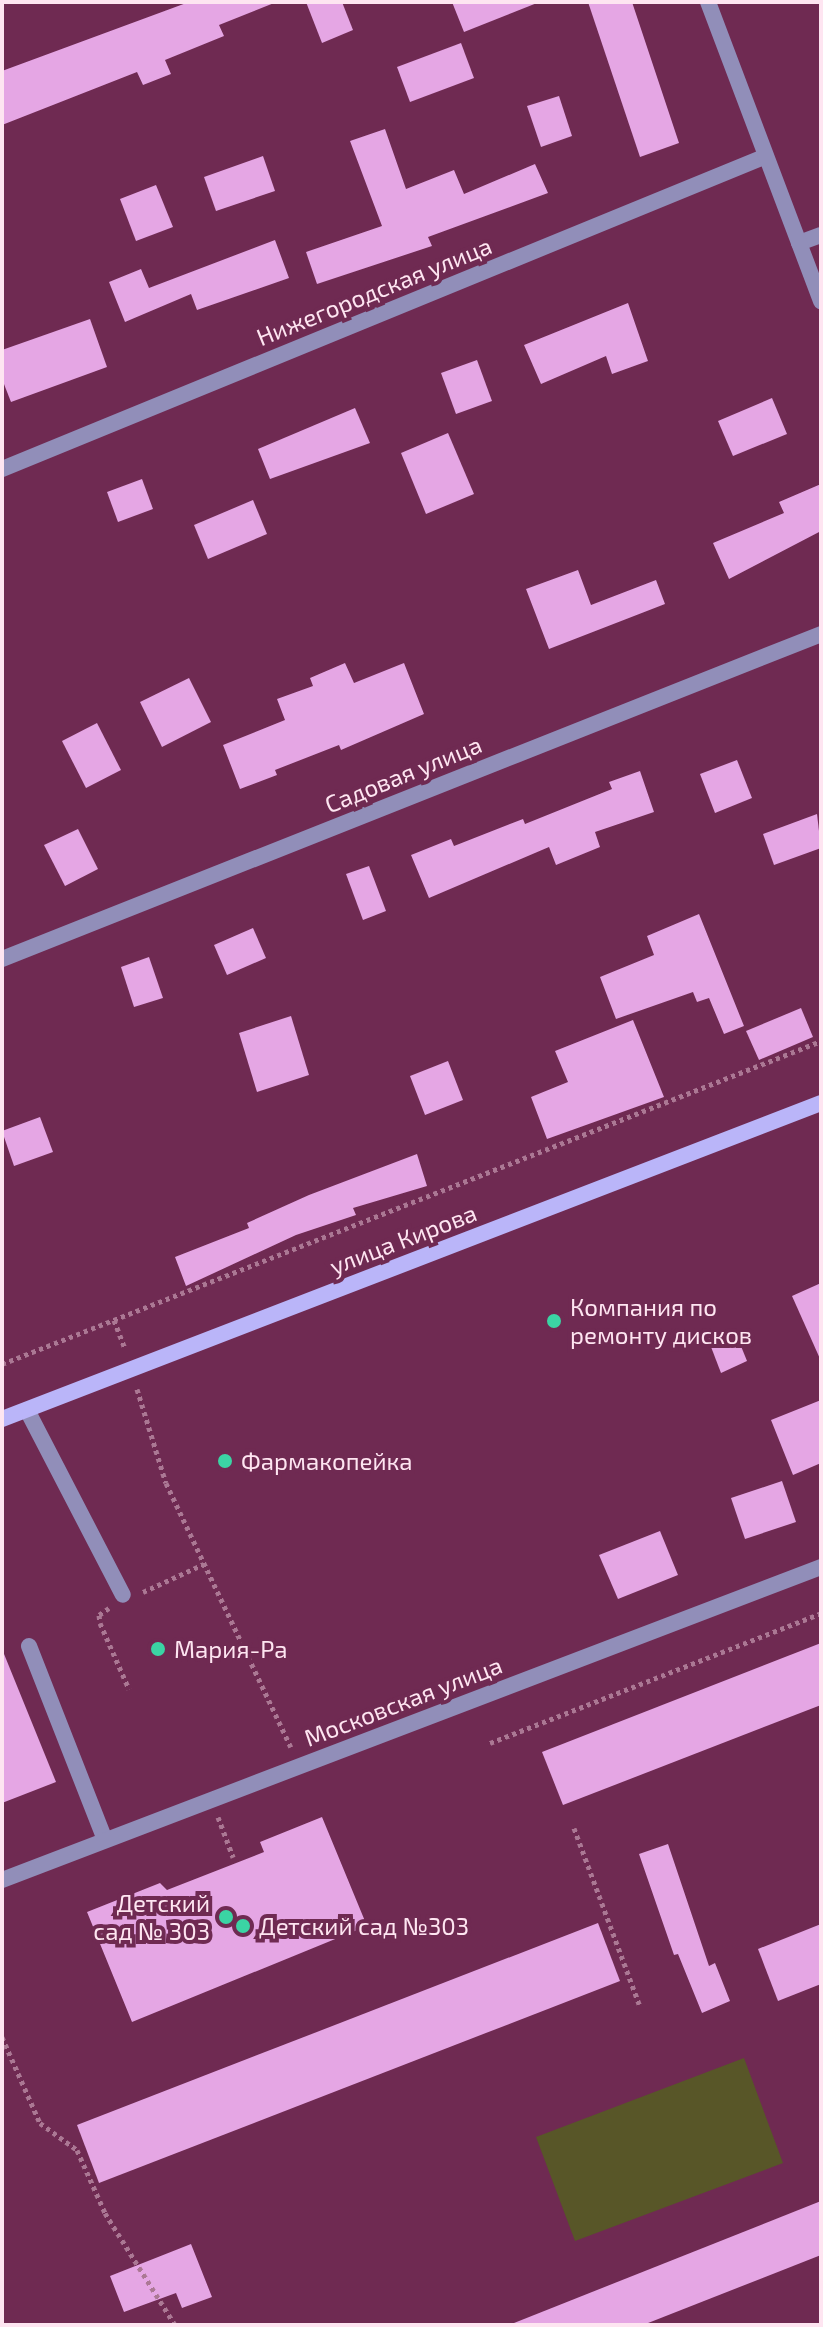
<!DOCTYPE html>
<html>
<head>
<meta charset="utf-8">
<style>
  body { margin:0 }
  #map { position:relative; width:823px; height:2327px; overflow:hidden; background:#6f2a52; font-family:"Exo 2",sans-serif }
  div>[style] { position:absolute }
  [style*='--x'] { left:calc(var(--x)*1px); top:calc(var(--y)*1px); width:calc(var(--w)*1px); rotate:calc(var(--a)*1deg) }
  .green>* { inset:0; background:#585628 }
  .building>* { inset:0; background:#e5a6e4 }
  .path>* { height:5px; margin-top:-2.5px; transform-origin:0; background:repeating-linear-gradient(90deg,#ab7894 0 4px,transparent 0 8px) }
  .service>* { height:16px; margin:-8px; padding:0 8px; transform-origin:8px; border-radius:8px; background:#918eb9 }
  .minor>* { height:16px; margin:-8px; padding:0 8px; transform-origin:8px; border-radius:8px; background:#918eb9 }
  .tertiary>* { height:16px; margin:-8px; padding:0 8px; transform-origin:8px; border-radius:8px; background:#918eb9 }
  .secondary>* { height:16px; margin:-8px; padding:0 8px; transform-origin:8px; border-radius:8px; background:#bab5f9 }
  .dots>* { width:22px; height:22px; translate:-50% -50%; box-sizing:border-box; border:4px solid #6f2a52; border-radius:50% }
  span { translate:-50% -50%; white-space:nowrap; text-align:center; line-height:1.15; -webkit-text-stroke:8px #6f2a52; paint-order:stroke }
  .street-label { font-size:24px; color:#fee5f1 }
  .poi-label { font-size:24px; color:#fee5f1 }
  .left { translate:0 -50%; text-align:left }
  .right { translate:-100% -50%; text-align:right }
  .frame { position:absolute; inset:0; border:4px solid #fee5f1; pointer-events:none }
</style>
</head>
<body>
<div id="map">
  <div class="green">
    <div style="clip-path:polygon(744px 2058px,783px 2163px,575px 2241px,536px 2137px)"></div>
  </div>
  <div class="building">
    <div style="clip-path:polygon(189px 2px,274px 3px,219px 25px,224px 36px,165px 60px,171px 74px,143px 85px,137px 72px,2px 125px,2px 71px)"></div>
    <div style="clip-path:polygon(306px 2px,342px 2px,353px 30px,322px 43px)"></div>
    <div style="clip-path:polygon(452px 2px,537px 2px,537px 3px,464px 32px)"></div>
    <div style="clip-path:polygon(588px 2px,632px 2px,679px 143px,640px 157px)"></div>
    <div style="clip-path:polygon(461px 43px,474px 78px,410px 102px,397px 67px)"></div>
    <div style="clip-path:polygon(559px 96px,572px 136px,541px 147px,527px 106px)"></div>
    <div style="clip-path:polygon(385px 129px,406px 189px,454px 170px,464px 194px,535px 164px,548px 193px,428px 237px,432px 246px,317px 284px,306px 252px,382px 226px,350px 141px)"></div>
    <div style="clip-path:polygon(263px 156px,275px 191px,216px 211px,204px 177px)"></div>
    <div style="clip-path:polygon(156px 185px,173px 227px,136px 241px,120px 199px)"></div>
    <div style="clip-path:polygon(275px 240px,289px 278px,197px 310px,191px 294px,125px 322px,109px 282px,141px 269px,149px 288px)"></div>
    <div style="clip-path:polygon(628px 303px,648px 361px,612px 374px,606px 356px,541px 384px,524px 345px)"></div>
    <div style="clip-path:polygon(90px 319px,107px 367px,11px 402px,2px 379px,2px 350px)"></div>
    <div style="clip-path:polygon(477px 360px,492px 401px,456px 414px,441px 373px)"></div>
    <div style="clip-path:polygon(772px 398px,787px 434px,733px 456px,718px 421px)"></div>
    <div style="clip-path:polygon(355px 408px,370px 443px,270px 479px,258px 449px)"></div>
    <div style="clip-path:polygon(448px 433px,474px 494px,426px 514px,401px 453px)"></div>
    <div style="clip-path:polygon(142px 479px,153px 509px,118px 522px,107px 492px)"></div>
    <div style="clip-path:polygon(821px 484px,821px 531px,729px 579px,713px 543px,784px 513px,779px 502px)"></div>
    <div style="clip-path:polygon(253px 500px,267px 534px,208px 559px,194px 525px)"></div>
    <div style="clip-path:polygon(578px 570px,591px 605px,656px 580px,665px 604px,549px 649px,526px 589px)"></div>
    <div style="clip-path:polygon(345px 663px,354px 683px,404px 663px,424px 714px,341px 750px,339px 745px,275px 770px,277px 775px,240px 789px,223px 745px,285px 720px,277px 699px,313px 686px,310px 678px)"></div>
    <div style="clip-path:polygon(189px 678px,211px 722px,162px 747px,140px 702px)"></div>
    <div style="clip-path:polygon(97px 723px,121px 770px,86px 788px,62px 741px)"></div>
    <div style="clip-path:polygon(737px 760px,752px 798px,715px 813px,700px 774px)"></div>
    <div style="clip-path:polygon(640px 771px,654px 812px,595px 832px,600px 847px,556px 865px,549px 847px,429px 898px,411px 855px,451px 839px,454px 846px,523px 819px,525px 824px,612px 789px,609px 782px)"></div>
    <div style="clip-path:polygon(817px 814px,821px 848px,774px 865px,763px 834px)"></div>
    <div style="clip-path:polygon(78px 829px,98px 869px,65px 886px,44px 845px)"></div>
    <div style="clip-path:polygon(369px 866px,386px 911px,363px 920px,346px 874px)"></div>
    <div style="clip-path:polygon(699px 914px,744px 1026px,724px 1034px,709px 998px,697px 1002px,693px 992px,616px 1019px,600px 977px,654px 955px,647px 936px)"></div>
    <div style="clip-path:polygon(253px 928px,266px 958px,227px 975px,214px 945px)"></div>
    <div style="clip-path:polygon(149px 957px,163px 998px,134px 1007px,121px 967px)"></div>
    <div style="clip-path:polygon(801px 1008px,813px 1037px,759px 1060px,746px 1031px)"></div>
    <div style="clip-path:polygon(291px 1016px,309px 1075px,257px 1092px,239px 1033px)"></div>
    <div style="clip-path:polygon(633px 1020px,664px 1097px,547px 1139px,531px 1097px,568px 1082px,555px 1051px)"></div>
    <div style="clip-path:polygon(448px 1061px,463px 1100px,425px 1115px,410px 1076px)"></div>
    <div style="clip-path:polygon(40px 1117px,53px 1152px,14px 1166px,2px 1131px)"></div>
    <div style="clip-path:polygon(417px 1154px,427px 1186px,353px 1208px,356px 1215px,296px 1235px,186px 1286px,175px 1257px,249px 1228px,247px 1223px,309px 1195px)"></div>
    <div style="clip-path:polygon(821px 1283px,821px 1361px,792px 1296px)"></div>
    <div style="clip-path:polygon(734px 1329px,747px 1361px,721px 1373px,708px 1339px)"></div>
    <div style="clip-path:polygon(821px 1400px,821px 1463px,793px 1475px,771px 1420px)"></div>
    <div style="clip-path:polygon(782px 1481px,796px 1522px,745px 1539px,731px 1498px)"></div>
    <div style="clip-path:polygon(660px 1531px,678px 1575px,618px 1599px,599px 1555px)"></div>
    <div style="clip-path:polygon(821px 1643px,821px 1705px,563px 1805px,542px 1752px)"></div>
    <div style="clip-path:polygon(2px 1649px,56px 1782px,2px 1803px)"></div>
    <div style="clip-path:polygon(322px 1817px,367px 1926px,132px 2022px,87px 1912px,160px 1883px,167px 1890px,264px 1852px,260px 1842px)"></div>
    <div style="clip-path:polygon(668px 1844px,709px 1966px,715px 1963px,730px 2001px,702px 2013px,678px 1954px,674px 1955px,639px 1854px)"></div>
    <div style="clip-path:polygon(598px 1923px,620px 1981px,99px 2183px,77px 2125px)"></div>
    <div style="clip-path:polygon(821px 1924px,821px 1984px,778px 2001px,758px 1949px)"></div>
    <div style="clip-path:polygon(821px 2201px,821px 2255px,643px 2325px,509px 2325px)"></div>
    <div style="clip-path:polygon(191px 2244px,212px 2297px,182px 2308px,176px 2293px,124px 2312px,110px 2276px)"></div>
  </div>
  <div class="path">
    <div style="--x:114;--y:1320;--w:31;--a:69"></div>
    <div style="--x:2;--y:1364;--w:880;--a:-21.52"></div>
    <div style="--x:137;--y:1389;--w:98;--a:72.9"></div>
    <div style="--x:166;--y:1483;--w:292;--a:64.7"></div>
    <div style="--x:143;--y:1592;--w:67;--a:-24.7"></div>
    <div style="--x:109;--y:1608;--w:12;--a:145"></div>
    <div style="--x:99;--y:1615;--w:8;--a:83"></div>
    <div style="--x:100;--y:1623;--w:72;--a:66.3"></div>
    <div style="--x:490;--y:1743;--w:356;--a:-21.4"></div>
    <div style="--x:218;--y:1817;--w:43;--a:69.4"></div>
    <div style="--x:574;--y:1828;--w:188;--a:69.7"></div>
    <div style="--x:2;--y:2037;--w:94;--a:66.2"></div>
    <div style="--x:40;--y:2123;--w:46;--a:36.1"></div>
    <div style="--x:77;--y:2150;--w:69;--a:66"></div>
    <div style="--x:105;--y:2213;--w:132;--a:58"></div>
  </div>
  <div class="service">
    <div style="--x:799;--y:243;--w:23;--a:-20"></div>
    <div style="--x:27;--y:1410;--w:208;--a:62.6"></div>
    <div style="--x:29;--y:1646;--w:208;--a:68.6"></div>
  </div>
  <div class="minor">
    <div style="--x:2;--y:469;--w:823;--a:-22.27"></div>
    <div style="--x:2;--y:959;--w:881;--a:-21.64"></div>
    <div style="--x:2;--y:1880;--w:877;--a:-20.92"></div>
  </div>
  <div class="tertiary">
    <div style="--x:708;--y:2;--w:320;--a:69.3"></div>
  </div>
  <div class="secondary">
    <div style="--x:2;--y:1419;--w:878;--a:-21.1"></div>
  </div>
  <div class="dots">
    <div style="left:554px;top:1321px;background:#3bd4a4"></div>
    <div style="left:225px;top:1461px;background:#3bd4a4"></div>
    <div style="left:158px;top:1649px;background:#3bd4a4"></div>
    <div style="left:226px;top:1917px;background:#3bd4a4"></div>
    <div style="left:243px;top:1926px;background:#3bd4a4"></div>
  </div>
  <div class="street-label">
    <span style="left:374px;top:291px;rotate:-22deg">Нижегородская улица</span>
    <span style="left:403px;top:774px;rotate:-22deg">Садовая улица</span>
    <span style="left:403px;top:1239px;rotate:-21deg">улица Кирова</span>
    <span style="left:403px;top:1701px;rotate:-21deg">Московская улица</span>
  </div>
  <div class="poi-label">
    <span class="left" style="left:570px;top:1321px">Компания по<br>ремонту дисков</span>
    <span class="left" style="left:241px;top:1461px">Фармакопейка</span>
    <span class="left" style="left:174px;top:1649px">Мария-Ра</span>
    <span class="right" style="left:210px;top:1917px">Детский<br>сад № 303</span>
    <span class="left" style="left:259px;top:1926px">Детский сад №303</span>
  </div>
  <div class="frame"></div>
</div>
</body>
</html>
